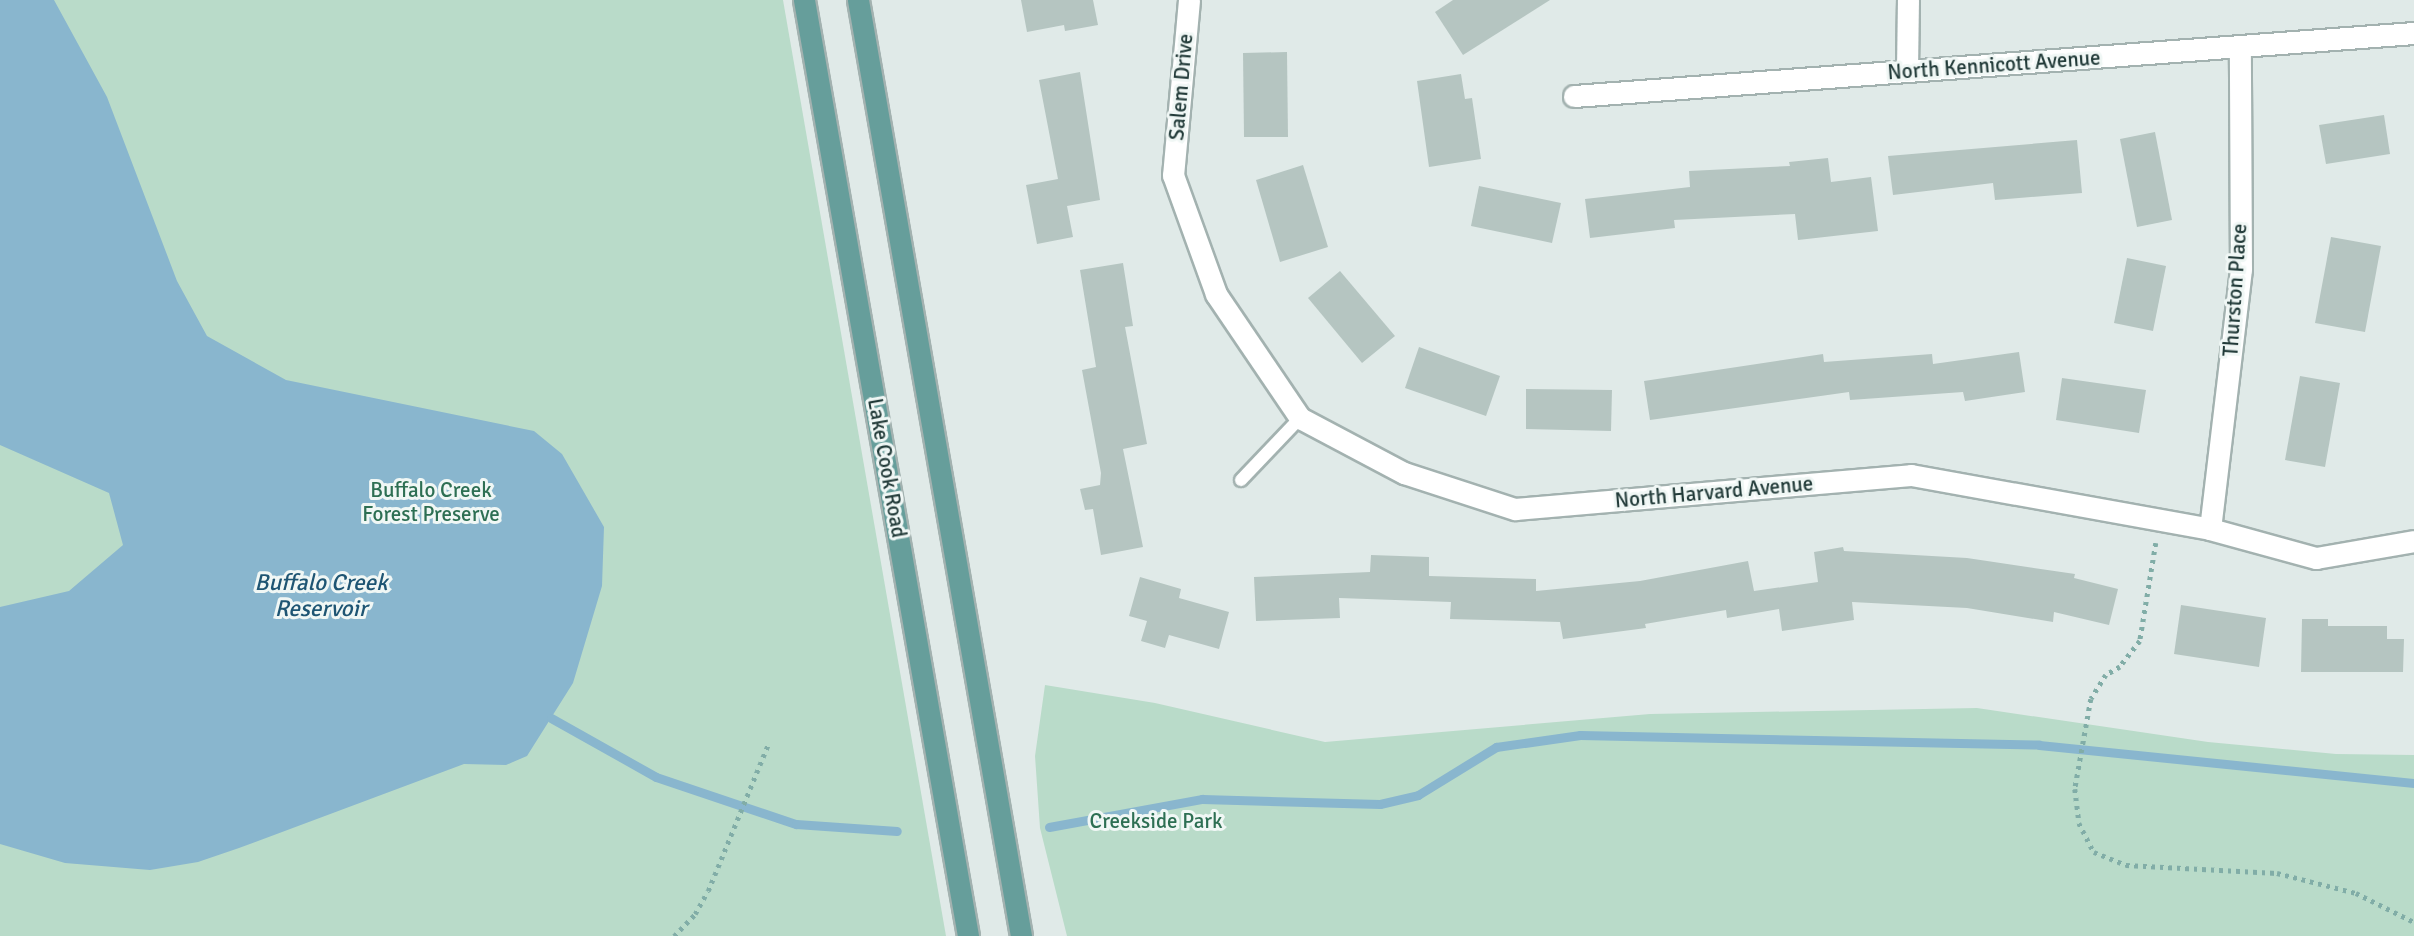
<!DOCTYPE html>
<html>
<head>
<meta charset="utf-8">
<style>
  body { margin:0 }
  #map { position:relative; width:2414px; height:936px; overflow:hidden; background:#e0eae8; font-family:Signika,sans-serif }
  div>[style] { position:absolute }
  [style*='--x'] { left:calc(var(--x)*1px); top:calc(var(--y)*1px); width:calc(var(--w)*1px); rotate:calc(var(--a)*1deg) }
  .green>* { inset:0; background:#b9dbc9 }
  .water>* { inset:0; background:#89b6ce }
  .stream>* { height:9px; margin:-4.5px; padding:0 4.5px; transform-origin:4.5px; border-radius:4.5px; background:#89b6ce }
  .building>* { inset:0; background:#b5c5c1 }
  .path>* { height:4.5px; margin-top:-2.25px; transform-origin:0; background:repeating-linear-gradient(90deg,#81ada7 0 3.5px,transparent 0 8.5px) }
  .roads { filter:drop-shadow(2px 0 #a3b2b0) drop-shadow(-2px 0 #a3b2b0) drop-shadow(0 2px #a3b2b0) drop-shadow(0 -2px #a3b2b0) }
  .lane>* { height:12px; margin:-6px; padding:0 6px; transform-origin:6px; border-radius:6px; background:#fff }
  .street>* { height:21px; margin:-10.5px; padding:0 10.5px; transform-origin:10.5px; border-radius:10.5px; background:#fff }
  .primary>* { height:21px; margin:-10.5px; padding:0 10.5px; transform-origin:10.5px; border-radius:10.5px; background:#669e9b }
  span { translate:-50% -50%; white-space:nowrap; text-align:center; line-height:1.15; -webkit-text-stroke:6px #f0f7f5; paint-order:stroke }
  .street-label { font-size:21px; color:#213a38 }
  .park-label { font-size:21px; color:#2d6f53 }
  .water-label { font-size:23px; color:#1e5573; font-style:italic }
</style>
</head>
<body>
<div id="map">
  <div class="green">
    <div style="clip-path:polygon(0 0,783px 0,946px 936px,0 936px)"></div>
    <div style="clip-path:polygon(1045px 685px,1155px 703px,1325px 742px,1650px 714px,1977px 708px,2208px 742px,2336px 754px,2414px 755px,2414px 936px,1067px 936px,1040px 828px,1035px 756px)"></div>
  </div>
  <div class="water">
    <div style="clip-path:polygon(0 0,54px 0,107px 97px,177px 281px,207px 336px,286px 380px,534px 431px,562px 454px,604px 527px,602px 586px,573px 683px,527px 756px,506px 765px,464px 764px,239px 848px,198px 862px,150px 870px,65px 863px,0 844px,0 607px,69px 591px,123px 545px,109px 493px,0 445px)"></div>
  </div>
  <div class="stream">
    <div style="--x:551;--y:718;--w:120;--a:29.3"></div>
    <div style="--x:656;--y:777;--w:148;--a:18.6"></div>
    <div style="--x:796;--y:824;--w:101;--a:4"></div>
    <div style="--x:1049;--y:827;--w:156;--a:-10.4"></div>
    <div style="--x:1202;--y:799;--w:178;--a:1.6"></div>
    <div style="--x:1380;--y:804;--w:39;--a:-13"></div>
    <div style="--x:1418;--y:795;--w:92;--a:-31.6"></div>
    <div style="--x:1496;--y:747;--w:85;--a:-8.1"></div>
    <div style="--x:1580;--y:735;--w:459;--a:1.2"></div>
    <div style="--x:2039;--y:745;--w:377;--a:5.8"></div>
  </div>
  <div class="building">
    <div style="clip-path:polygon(1021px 0,1093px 0,1098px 25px,1065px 31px,1064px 25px,1027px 32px)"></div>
    <div style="clip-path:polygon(1453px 0,1550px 0,1463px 55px,1435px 12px)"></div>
    <div style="clip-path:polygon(1287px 52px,1288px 137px,1244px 137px,1243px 53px)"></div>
    <div style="clip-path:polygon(1080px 72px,1100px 200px,1067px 206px,1073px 237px,1037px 244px,1026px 185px,1058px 179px,1039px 80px)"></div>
    <div style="clip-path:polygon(1461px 74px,1465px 99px,1472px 98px,1481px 159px,1429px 167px,1417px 81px)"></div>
    <div style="clip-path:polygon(2384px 115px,2390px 154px,2326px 164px,2319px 125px)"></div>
    <div style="clip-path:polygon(2155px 132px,2172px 220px,2137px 227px,2120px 139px)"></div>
    <div style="clip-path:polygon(2077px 140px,2082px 193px,1995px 200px,1993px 183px,1893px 195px,1888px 156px)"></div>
    <div style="clip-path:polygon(1828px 158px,1831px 182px,1871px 177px,1878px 231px,1798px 240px,1795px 214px,1674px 220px,1675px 228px,1590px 238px,1585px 199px,1690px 187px,1689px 171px,1790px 166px,1789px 162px)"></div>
    <div style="clip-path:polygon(1303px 165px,1328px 247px,1280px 262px,1256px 180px)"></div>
    <div style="clip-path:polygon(1479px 186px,1561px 203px,1552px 243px,1471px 226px)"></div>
    <div style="clip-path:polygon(2331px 237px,2381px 246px,2365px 332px,2315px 323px)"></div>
    <div style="clip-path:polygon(2127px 258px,2166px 266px,2153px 331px,2114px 323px)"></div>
    <div style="clip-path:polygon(1123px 263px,1133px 326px,1125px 327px,1147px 444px,1123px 449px,1143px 547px,1101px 555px,1093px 509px,1085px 510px,1080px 489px,1100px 485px,1101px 473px,1082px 370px,1096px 367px,1080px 270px)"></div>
    <div style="clip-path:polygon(1340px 271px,1395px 336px,1362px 363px,1308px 298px)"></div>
    <div style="clip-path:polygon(1419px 347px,1500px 376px,1486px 416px,1405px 388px)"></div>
    <div style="clip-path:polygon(2019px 352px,2025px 392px,1965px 401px,1963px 392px,1850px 400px,1849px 392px,1650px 420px,1644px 381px,1823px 354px,1824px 362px,1932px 354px,1933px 364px)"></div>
    <div style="clip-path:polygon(2300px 376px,2340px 383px,2325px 467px,2285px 460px)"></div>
    <div style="clip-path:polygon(2062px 378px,2146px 390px,2139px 433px,2056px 420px)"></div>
    <div style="clip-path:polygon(1526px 389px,1612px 390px,1611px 431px,1526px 429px)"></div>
    <div style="clip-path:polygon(1843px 547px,1844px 551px,1967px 558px,2075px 574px,2074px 578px,2118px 589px,2109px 625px,2054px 612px,2053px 622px,1967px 608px,1852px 602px,1854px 620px,1782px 631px,1779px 609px,1727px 618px,1726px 610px,1645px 624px,1646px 628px,1563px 639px,1560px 622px,1450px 619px,1451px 602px,1339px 598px,1340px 618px,1256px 621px,1254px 577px,1370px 572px,1371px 555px,1429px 557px,1429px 576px,1536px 579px,1536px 591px,1640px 581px,1748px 561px,1754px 591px,1818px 582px,1814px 552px)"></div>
    <div style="clip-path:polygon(1140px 577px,1181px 589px,1179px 598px,1229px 612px,1219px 649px,1169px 635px,1165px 648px,1141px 641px,1147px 621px,1129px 616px)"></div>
    <div style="clip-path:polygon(2181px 605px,2266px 618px,2259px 667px,2174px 654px)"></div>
    <div style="clip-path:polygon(2302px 619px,2328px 619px,2328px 626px,2387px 626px,2387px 639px,2404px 639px,2403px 672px,2301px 672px)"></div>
  </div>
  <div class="path">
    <div style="--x:2156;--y:543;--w:99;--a:99.3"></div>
    <div style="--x:2140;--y:641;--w:33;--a:128"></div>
    <div style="--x:2120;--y:667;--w:16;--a:150"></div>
    <div style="--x:2106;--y:675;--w:28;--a:122"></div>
    <div style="--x:2091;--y:699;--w:91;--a:100.1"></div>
    <div style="--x:2075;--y:789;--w:34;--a:83"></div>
    <div style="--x:2079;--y:823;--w:33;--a:63"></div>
    <div style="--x:2094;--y:852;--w:35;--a:22"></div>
    <div style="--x:2126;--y:865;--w:151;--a:3"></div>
    <div style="--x:2277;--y:873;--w:81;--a:14.2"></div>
    <div style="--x:2356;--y:893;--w:65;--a:26.6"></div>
    <div style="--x:674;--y:936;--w:30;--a:-46"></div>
    <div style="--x:695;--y:914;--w:26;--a:-61"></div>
    <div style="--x:708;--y:891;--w:158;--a:-67.7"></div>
  </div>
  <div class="roads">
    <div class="lane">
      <div style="--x:1241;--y:480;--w:86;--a:-46.4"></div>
    </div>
    <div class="street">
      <div style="--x:1189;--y:0;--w:176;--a:95.2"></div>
      <div style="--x:1173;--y:175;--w:127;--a:70.1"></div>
      <div style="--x:1216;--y:294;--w:150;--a:55.9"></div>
      <div style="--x:1300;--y:418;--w:118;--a:27.9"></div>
      <div style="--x:1404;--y:473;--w:117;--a:18"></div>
      <div style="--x:1515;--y:509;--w:397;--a:-4.9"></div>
      <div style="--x:1911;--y:475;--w:304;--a:10.2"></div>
      <div style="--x:2210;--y:529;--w:110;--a:15.3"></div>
      <div style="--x:2316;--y:558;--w:99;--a:-9.8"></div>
      <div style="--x:1907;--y:70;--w:70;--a:-89.2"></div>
      <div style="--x:1574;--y:96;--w:842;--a:-4.29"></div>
      <div style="--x:2210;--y:529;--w:262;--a:-83.2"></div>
      <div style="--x:2241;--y:269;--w:220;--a:-90.3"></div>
    </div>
    <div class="primary">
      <div style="--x:804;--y:0;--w:950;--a:80.06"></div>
      <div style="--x:858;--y:0;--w:950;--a:80.12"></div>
    </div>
  </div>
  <div class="street-label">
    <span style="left:1994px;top:65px;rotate:-4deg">North Kennicott Avenue</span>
    <span style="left:1181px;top:87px;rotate:-85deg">Salem Drive</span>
    <span style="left:2235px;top:290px;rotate:-86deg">Thurston Place</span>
    <span style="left:887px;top:468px;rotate:80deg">Lake Cook Road</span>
    <span style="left:1714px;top:492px;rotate:-5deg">North Harvard Avenue</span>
  </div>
  <div class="park-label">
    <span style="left:431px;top:502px">Buffalo Creek<br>Forest Preserve</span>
    <span style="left:1156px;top:821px">Creekside Park</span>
  </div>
  <div class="water-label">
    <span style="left:321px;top:596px">Buffalo Creek<br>Reservoir</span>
  </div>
</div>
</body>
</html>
